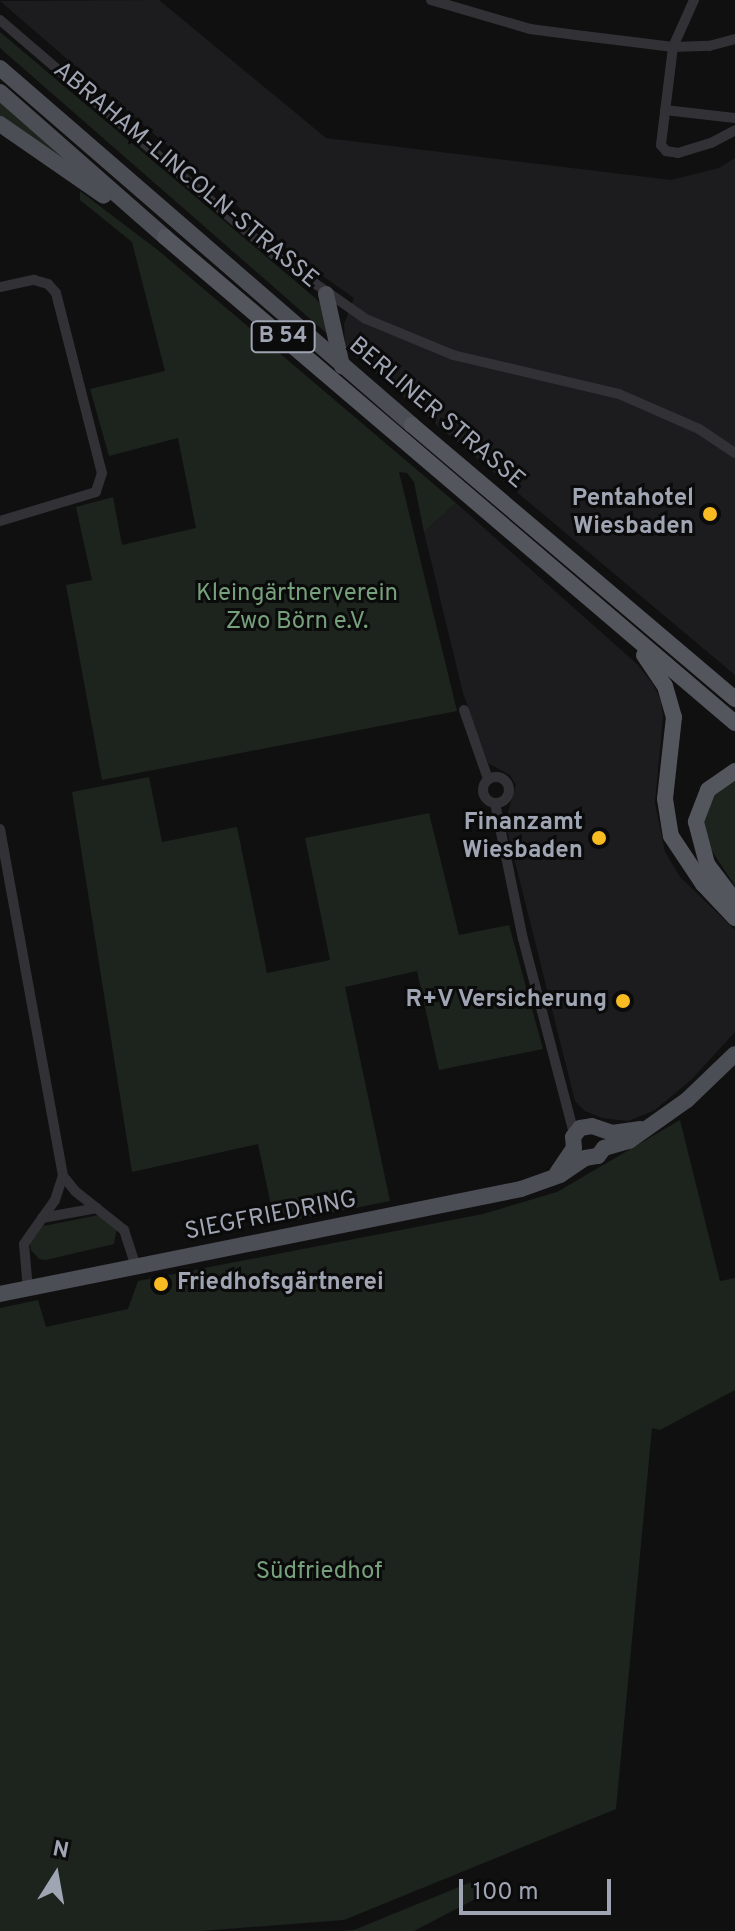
<!DOCTYPE html>
<html>
<head>
<meta charset="utf-8">
<style>
  body { margin:0 }
  #map { position:relative; width:735px; height:1931px; overflow:hidden; background:#101011; font-family:Overpass,sans-serif }
  div>[style] { position:absolute }
  [style*='--x'] { left:calc(var(--x)*1px); top:calc(var(--y)*1px); width:calc(var(--w)*1px); rotate:calc(var(--a)*1deg) }
  .built>* { inset:0; background:#1c1c1e }
  .green>* { inset:0; background:#1c241d }
  .minor>* { height:10px; margin:-5px; padding:0 5px; transform-origin:5px; border-radius:5px; background:#313136 }
  .minor>.ring { margin:-5px; padding:0; box-sizing:content-box; background:none; border:10px solid #313136; border-radius:50% }
  .primary>* { height:16px; margin:-8px; padding:0 8px; transform-origin:8px; border-radius:8px; background:#4c4e55 }
  .trunk>* { height:16px; margin:-8px; padding:0 8px; transform-origin:8px; border-radius:8px; background:#54565e }
  .dots>* { width:22px; height:22px; translate:-50% -50%; box-sizing:border-box; border:4px solid #0b0b0c; border-radius:50% }
  span { translate:-50% -50%; white-space:nowrap; text-align:center; line-height:1.15; -webkit-text-stroke:6px #0b0b0c; paint-order:stroke }
  .shield-label span { padding:2px 6px; background:#0b0b0c; border:2px solid; border-radius:6px; -webkit-text-stroke-width:0 }
  .shield-label { font-size:22px; color:#a0a5b3; font-weight:700 }
  .street-label { font-size:24px; color:#a0a5b3 }
  .poi-label { font-size:24px; color:#a0a5b3; font-weight:700 }
  .right { translate:-100% -50%; text-align:right }
  .left { translate:0 -50%; text-align:left }
  .park-label { font-size:24px; color:#769f7b }
  .north { position:absolute; left:16px; top:1835px; width:80px; height:80px; -webkit-text-stroke:6px #0b0b0c; paint-order:stroke; rotate:11deg; font-size:22px; font-weight:700; line-height:32px; text-align:center; color:#a0a5b3 }
  .north::after { content:''; display:block; margin:auto; width:28px; height:36px; background:#a0a5b3; clip-path:polygon(50% 0,100% 100%,50% 72%,0 100%) }
  .scale { position:absolute; left:459px; top:1879px; width:152px; height:36px; box-sizing:border-box; border:4px solid #a0a5b3; border-top:0; padding-left:10px; font-size:24px; line-height:28px; white-space:nowrap; color:#a0a5b3; -webkit-text-stroke:6px #0b0b0c; paint-order:stroke }
</style>
</head>
<body>
<div id="map">
  <div class="built">
    <div style="clip-path:polygon(159px 0,326px 138px,671px 180px,719px 168px,735px 158px,735px 675px,345px 348px,344px 324px,354px 298px,299px 259px,0 1px)"></div>
    <div style="clip-path:polygon(456px 503px,638px 665px,653px 684px,661px 701px,663px 717px,655px 803px,665px 852px,680px 877px,735px 930px,735px 1032px,692px 1079px,655px 1110px,628px 1121px,602px 1118px,585px 1111px,575px 1101px,505px 822px,516px 785px,510px 775px,488px 763px,463px 693px,424px 532px)"></div>
  </div>
  <div class="green">
    <div style="clip-path:polygon(0 32px,314px 297px,320px 303px,332px 338px,0 48px)"></div>
    <div style="clip-path:polygon(0 101px,84px 173px,0 117px)"></div>
    <div style="clip-path:polygon(80px 191px,159px 251px,456px 503px,424px 532px,414px 482px,407px 473px,399px 472px,457px 711px,102px 780px,66px 585px,92px 580px,76px 507px,113px 497px,122px 545px,196px 528px,178px 438px,109px 456px,90px 389px,165px 371px,132px 242px,80px 200px)"></div>
    <div style="clip-path:polygon(149px 777px,162px 842px,237px 827px,267px 973px,330px 960px,305px 838px,429px 813px,459px 935px,509px 925px,543px 1049px,439px 1070px,417px 971px,345px 987px,390px 1201px,275px 1224px,258px 1144px,132px 1172px,72px 792px)"></div>
    <div style="clip-path:polygon(735px 779px,735px 886px,706px 842px,704px 822px,714px 794px)"></div>
    <div style="clip-path:polygon(680px 1120px,720px 1281px,735px 1278px,735px 1390px,660px 1430px,652px 1428px,616px 1809px,344px 1920px,200px 1931px,0 1931px,0 1308px,38px 1300px,46px 1327px,128px 1309px,138px 1281px,483px 1214px,557px 1192px)"></div>
    <div style="clip-path:polygon(99px 1215px,117px 1228px,114px 1244px,46px 1260px,39px 1259px,31px 1250px,30px 1244px,43px 1226px)"></div>
    <div style="clip-path:polygon(476px 1880px,483px 1895px,414px 1931px,339px 1931px,354px 1930px)"></div>
  </div>
  <div class="minor">
    <div style="--x:431;--y:0;--w:103;--a:16.3"></div>
    <div style="--x:530;--y:29;--w:54;--a:7.4"></div>
    <div style="--x:584;--y:36;--w:90;--a:7"></div>
    <div style="--x:673;--y:47;--w:36;--a:-2"></div>
    <div style="--x:709;--y:46;--w:27;--a:-15"></div>
    <div style="--x:694;--y:0;--w:51;--a:114.1"></div>
    <div style="--x:673;--y:47;--w:99;--a:97"></div>
    <div style="--x:661;--y:145;--w:8;--a:50"></div>
    <div style="--x:666;--y:151;--w:12;--a:9"></div>
    <div style="--x:678;--y:153;--w:34;--a:-17"></div>
    <div style="--x:711;--y:143;--w:27;--a:-28"></div>
    <div style="--x:0;--y:20;--w:360;--a:40.6"></div>
    <div style="--x:273;--y:254;--w:113;--a:35"></div>
    <div style="--x:366;--y:319;--w:94;--a:22.5"></div>
    <div style="--x:453;--y:355;--w:171;--a:13.2"></div>
    <div style="--x:619;--y:394;--w:87;--a:23.6"></div>
    <div style="--x:699;--y:429;--w:43;--a:33.7"></div>
    <div style="--x:665;--y:110;--w:70;--a:6.5"></div>
    <div style="--x:0;--y:287;--w:35;--a:-12"></div>
    <div style="--x:34;--y:280;--w:15;--a:16"></div>
    <div style="--x:48;--y:284;--w:12;--a:48"></div>
    <div style="--x:56;--y:293;--w:186;--a:75.7"></div>
    <div style="--x:102;--y:473;--w:20;--a:108"></div>
    <div style="--x:96;--y:492;--w:100;--a:163.2"></div>
    <div style="--x:464;--y:710;--w:73;--a:70.8"></div>
    <div class="ring" style="left:483px;top:777px;width:16px;height:16px"></div>
    <div style="--x:495;--y:803;--w:139;--a:78.4"></div>
    <div style="--x:523;--y:939;--w:202;--a:75.3"></div>
    <div style="--x:0;--y:829;--w:353;--a:79.7"></div>
    <div style="--x:63;--y:1176;--w:19;--a:51"></div>
    <div style="--x:75;--y:1191;--w:63;--a:38.5"></div>
    <div style="--x:124;--y:1230;--w:39;--a:72"></div>
    <div style="--x:42;--y:1218;--w:56;--a:-10.3"></div>
    <div style="--x:28;--y:1289;--w:45;--a:-95.1"></div>
    <div style="--x:24;--y:1244;--w:54;--a:-54.8"></div>
    <div style="--x:55;--y:1200;--w:25;--a:-72"></div>
  </div>
  <div class="primary">
    <div style="--x:0;--y:68;--w:545;--a:40.91"></div>
    <div style="--x:0;--y:92;--w:220;--a:41.3"></div>
    <div style="--x:0;--y:124;--w:126;--a:34.7"></div>
    <div style="--x:326;--y:294;--w:74;--a:77.5"></div>
    <div style="--x:557;--y:1173;--w:30;--a:-56"></div>
    <div style="--x:574;--y:1148;--w:11;--a:-95"></div>
    <div style="--x:573;--y:1137;--w:11;--a:-52"></div>
    <div style="--x:580;--y:1128;--w:12;--a:-9"></div>
    <div style="--x:592;--y:1126;--w:21;--a:19"></div>
    <div style="--x:612;--y:1133;--w:29;--a:-8"></div>
    <div style="--x:0;--y:1294;--w:531;--a:-11.39"></div>
    <div style="--x:521;--y:1189;--w:41;--a:-19.7"></div>
    <div style="--x:560;--y:1175;--w:30;--a:-34"></div>
    <div style="--x:585;--y:1158;--w:13;--a:-9"></div>
    <div style="--x:598;--y:1156;--w:10;--a:-53"></div>
    <div style="--x:604;--y:1148;--w:26;--a:-16"></div>
    <div style="--x:629;--y:1141;--w:71;--a:-35.3"></div>
    <div style="--x:687;--y:1100;--w:66;--a:-43.8"></div>
  </div>
  <div class="trunk">
    <div style="--x:165;--y:237;--w:749;--a:40.45"></div>
    <div style="--x:412;--y:425;--w:424;--a:40.3"></div>
    <div style="--x:644;--y:655;--w:37;--a:56"></div>
    <div style="--x:665;--y:686;--w:32;--a:74"></div>
    <div style="--x:674;--y:717;--w:82;--a:96.3"></div>
    <div style="--x:665;--y:799;--w:37;--a:81"></div>
    <div style="--x:671;--y:836;--w:58;--a:56.3"></div>
    <div style="--x:703;--y:884;--w:47;--a:46.7"></div>
    <div style="--x:735;--y:771;--w:33;--a:145"></div>
    <div style="--x:708;--y:790;--w:34;--a:111"></div>
    <div style="--x:696;--y:822;--w:43;--a:75.3"></div>
    <div style="--x:707;--y:864;--w:46;--a:52.9"></div>
  </div>
  <div class="dots">
    <div style="left:710px;top:514px;background:#f8bb21"></div>
    <div style="left:599px;top:838px;background:#f8bb21"></div>
    <div style="left:623px;top:1001px;background:#f8bb21"></div>
    <div style="left:161px;top:1284px;background:#f8bb21"></div>
  </div>
  <div class="shield-label">
    <span style="left:283px;top:337px">B 54</span>
  </div>
  <div class="street-label">
    <span style="left:185px;top:176px;rotate:40deg">ABRAHAM-LINCOLN-STRASSE</span>
    <span style="left:436px;top:414px;rotate:40deg">BERLINER STRASSE</span>
    <span style="left:271px;top:1217px;rotate:-11deg">SIEGFRIEDRING</span>
  </div>
  <div class="poi-label">
    <span class="right" style="left:694px;top:514px">Pentahotel<br>Wiesbaden</span>
    <span class="right" style="left:583px;top:838px">Finanzamt<br>Wiesbaden</span>
    <span class="right" style="left:607px;top:1001px">R+V Versicherung</span>
    <span class="left" style="left:177px;top:1284px">Friedhofsgärtnerei</span>
  </div>
  <div class="park-label">
    <span style="left:297px;top:609px">Kleingärtnerverein<br>Zwo Börn e.V.</span>
    <span style="left:319px;top:1573px">Südfriedhof</span>
  </div>
  <div class="north">N</div>
  <div class="scale">100 m</div>
</div>
</body>
</html>
